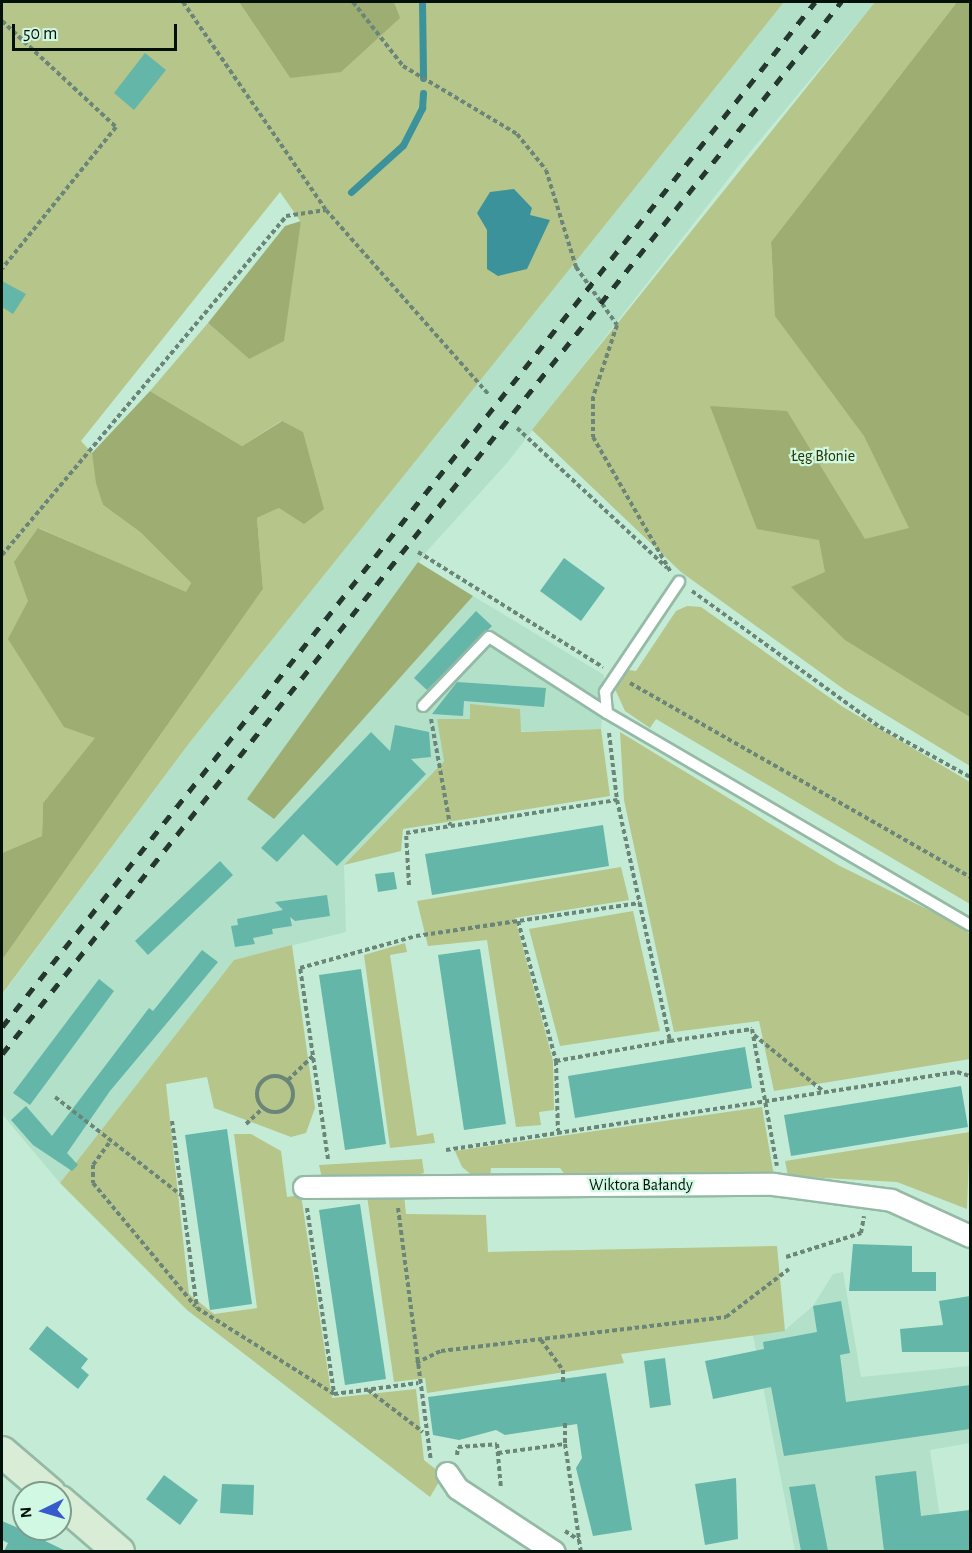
<!DOCTYPE html>
<html>
<head>
<meta charset="utf-8">
<style>
  body { margin:0 }
  #map { position:relative; width:972px; height:1553px; overflow:hidden; background:#c4ebd6; font-family:"Alegreya Sans",sans-serif }
  div>[style] { position:absolute }
  [style*='--x'] { left:calc(var(--x)*1px); top:calc(var(--y)*1px); width:calc(var(--w)*1px); rotate:calc(var(--a)*1deg) }
  .built>* { inset:0; background:#b2e0c8 }
  .green>* { inset:0; background:#b6c589 }
  .forest>* { inset:0; background:#9ead71 }
  .water>* { inset:0; background:#3b929b }
  .stream>* { height:7px; margin:-3.5px; padding:0 3.5px; transform-origin:3.5px; border-radius:3.5px; background:#3b929b }
  .building>* { inset:0; background:#64b6a9 }
  .path>* { height:4px; margin-top:-2px; transform-origin:0; background:repeating-linear-gradient(90deg,#6b8678 0 4.5px,transparent 0 7.5px) }
  .path>.ring { margin:-2px; padding:0; box-sizing:content-box; background:none; border:4px solid #6b8678; border-radius:50% }
  .roads { filter:drop-shadow(2px 0 #94baa6) drop-shadow(-2px 0 #94baa6) drop-shadow(0 2px #94baa6) drop-shadow(0 -2px #94baa6) }
  .lane>* { height:10px; margin:-5px; padding:0 5px; transform-origin:5px; border-radius:5px; background:#fff }
  .street>* { height:21px; margin:-10.5px; padding:0 10.5px; transform-origin:10.5px; border-radius:10.5px; background:#fff }
  .secondary>* { height:30px; margin:-15px; padding:0 15px; transform-origin:15px; border-radius:15px; background:#d9ecd5 }
  .rail>* { height:4.5px; margin-top:-2.25px; transform-origin:0; background:repeating-linear-gradient(90deg,#26372f 0 10px,transparent 0 20px) }
  span { translate:-50% -50%; white-space:nowrap; text-align:center; line-height:1.15; -webkit-text-stroke:4.5px #d1f8e3; paint-order:stroke }
  .park-label { font-size:16px; color:#293203 }
  .street-label { font-size:16px; color:#04100a }
  .frame { position:absolute; inset:0; border:3px solid #04100a; pointer-events:none }
  .north { position:absolute; left:12px; top:1481px; width:60px; height:60px; box-sizing:border-box; background:#d1f8e3; border:2px solid #7f9b8c; border-radius:50%; rotate:265deg; font-size:16px; font-weight:700; line-height:24px; text-align:center; color:#04100a }
  .north::after { content:''; display:block; margin:auto; width:21px; height:27px; background:#375bcc; clip-path:polygon(50% 0,100% 100%,50% 72%,0 100%) }
  .scale { position:absolute; left:12px; top:24px; width:165px; height:27px; box-sizing:border-box; border:3px solid #04100a; border-top:0; padding-left:8px; font-size:18px; line-height:21px; white-space:nowrap; color:#04100a; -webkit-text-stroke:4px #d1f8e3; paint-order:stroke }
</style>
</head>
<body>
<div id="map">
  <div class="built">
    <div style="clip-path:polygon(784px 2px,875px 2px,740px 164px,507px 463px,427px 551px,248px 799px,274px 819px,473px 596px,604px 675px,601px 729px,470px 733px,344px 865px,346px 932px,234px 960px,60px 1183px,2px 1114px,2px 995px,190px 742px)"></div>
    <div style="clip-path:polygon(843px 1272px,861px 1377px,970px 1366px,970px 1443px,930px 1450px,945px 1551px,795px 1551px,753px 1335px,785px 1330px,813px 1306px,833px 1274px)"></div>
  </div>
  <div class="green">
    <div style="clip-path:polygon(2px 2px,239px 2px,290px 78px,399px 18px,394px 2px,784px 2px,190px 742px,2px 994px,2px 960px,263px 589px,257px 518px,279px 508px,281px 421px,242px 446px,150px 391px,208px 323px,249px 359px,301px 222px,280px 192px,81px 441px,92px 453px,103px 505px,140px 532px,191px 583px,186px 593px,39px 528px,96px 738px,43px 803px,42px 836px,2px 853px)"></div>
    <div style="clip-path:polygon(875px 2px,957px 2px,771px 242px,773px 280px,970px 48px,970px 766px,845px 690px,681px 572px,532px 430px)"></div>
    <div style="clip-path:polygon(687px 606px,701px 607px,843px 707px,970px 782px,970px 904px,656px 719px,650px 728px,625px 711px,615px 689px,629px 670px,636px 671px,676px 611px)"></div>
    <div style="clip-path:polygon(470px 704px,520px 709px,521px 732px,601px 729px,610px 796px,403px 829px,401px 851px,344px 865px,444px 761px,437px 719px,470px 719px)"></div>
    <div style="clip-path:polygon(620px 732px,838px 865px,965px 928px,970px 935px,970px 1059px,774px 1091px,759px 1021px,674px 1032px,624px 800px)"></div>
    <div style="clip-path:polygon(621px 867px,629px 900px,515px 918px,553px 1061px,554px 1110px,539px 1112px,541px 1125px,516px 1127px,487px 940px,428px 946px,417px 901px)"></div>
    <div style="clip-path:polygon(633px 911px,660px 1031px,560px 1046px,529px 929px)"></div>
    <div style="clip-path:polygon(405px 943px,407px 952px,390px 955px,417px 1136px,433px 1133px,435px 1143px,390px 1148px,364px 955px)"></div>
    <div style="clip-path:polygon(292px 945px,315px 1108px,306px 1133px,291px 1137px,214px 1108px,207px 1077px,166px 1084px,189px 1294px,214px 1314px,257px 1308px,234px 1134px,251px 1134px,281px 1151px,287px 1197px,301px 1195px,332px 1398px,416px 1389px,424px 1460px,443px 1475px,430px 1497px,187px 1310px,60px 1183px,234px 960px)"></div>
    <div style="clip-path:polygon(762px 1107px,774px 1176px,566px 1176px,560px 1168px,491px 1168px,490px 1177px,473px 1176px,462px 1167px,455px 1151px)"></div>
    <div style="clip-path:polygon(970px 1132px,967px 1209px,897px 1182px,788px 1176px,785px 1161px)"></div>
    <div style="clip-path:polygon(422px 1159px,424px 1173px,413px 1176px,322px 1178px,319px 1165px)"></div>
    <div style="clip-path:polygon(404px 1194px,406px 1214px,486px 1215px,488px 1252px,777px 1246px,785px 1331px,621px 1354px,624px 1363px,427px 1393px,425px 1378px,394px 1382px,367px 1196px)"></div>
  </div>
  <div class="forest">
    <div style="clip-path:polygon(239px 2px,394px 2px,400px 18px,341px 72px,290px 78px)"></div>
    <div style="clip-path:polygon(957px 2px,970px 2px,970px 717px,845px 640px,791px 587px,825px 572px,819px 540px,757px 529px,710px 406px,787px 411px,865px 539px,909px 528px,864px 436px,775px 316px,771px 242px)"></div>
    <div style="clip-path:polygon(301px 221px,284px 341px,249px 359px,208px 323px,285px 226px)"></div>
    <div style="clip-path:polygon(150px 391px,242px 446px,282px 421px,303px 432px,324px 509px,304px 524px,279px 508px,257px 518px,263px 589px,2px 960px,2px 853px,42px 836px,43px 803px,95px 738px,64px 727px,8px 639px,28px 601px,14px 562px,38px 528px,186px 592px,191px 583px,140px 532px,103px 505px,96px 483px,92px 453px)"></div>
    <div style="clip-path:polygon(418px 562px,473px 596px,274px 819px,247px 799px)"></div>
  </div>
  <div class="water">
    <div style="clip-path:polygon(514px 189px,532px 208px,530px 215px,550px 220px,527px 269px,498px 276px,487px 269px,487px 230px,477px 213px,490px 192px)"></div>
  </div>
  <div class="stream">
    <div style="--x:422;--y:2;--w:76;--a:89.2"></div>
    <div style="--x:351;--y:192;--w:70;--a:-42.1"></div>
    <div style="--x:403;--y:145;--w:42;--a:-62.8"></div>
    <div style="--x:422;--y:108;--w:15;--a:-86"></div>
  </div>
  <div class="building">
    <div style="clip-path:polygon(145px 53px,166px 70px,134px 110px,114px 93px)"></div>
    <div style="clip-path:polygon(2px 281px,26px 294px,13px 314px,2px 307px)"></div>
    <div style="clip-path:polygon(564px 558px,605px 588px,581px 621px,540px 591px)"></div>
    <div style="clip-path:polygon(476px 611px,492px 626px,427px 690px,414px 678px)"></div>
    <div style="clip-path:polygon(457px 682px,546px 688px,544px 707px,464px 701px,463px 716px,432px 714px)"></div>
    <div style="clip-path:polygon(395px 725px,429px 732px,431px 757px,411px 759px,426px 774px,337px 866px,303px 834px,277px 862px,261px 848px,371px 732px,390px 751px)"></div>
    <div style="clip-path:polygon(603px 825px,609px 866px,432px 895px,425px 854px)"></div>
    <div style="clip-path:polygon(220px 861px,233px 875px,148px 955px,135px 941px)"></div>
    <div style="clip-path:polygon(394px 872px,397px 889px,378px 892px,375px 874px)"></div>
    <div style="clip-path:polygon(327px 895px,330px 916px,295px 921px,290px 917px,292px 926px,272px 929px,273px 934px,253px 938px,255px 944px,235px 947px,231px 926px,238px 925px,237px 919px,283px 910px,275px 902px)"></div>
    <div style="clip-path:polygon(480px 949px,506px 1124px,464px 1130px,438px 955px)"></div>
    <div style="clip-path:polygon(202px 950px,218px 962px,110px 1091px,67px 1153px,78px 1165px,72px 1171px,33px 1145px,11px 1120px,26px 1106px,52px 1136px,149px 1008px,153px 1011px)"></div>
    <div style="clip-path:polygon(361px 969px,386px 1144px,345px 1150px,319px 975px)"></div>
    <div style="clip-path:polygon(99px 979px,114px 991px,30px 1105px,13px 1093px)"></div>
    <div style="clip-path:polygon(745px 1047px,752px 1088px,575px 1118px,568px 1076px)"></div>
    <div style="clip-path:polygon(961px 1086px,968px 1127px,791px 1156px,784px 1115px)"></div>
    <div style="clip-path:polygon(227px 1129px,252px 1304px,210px 1310px,185px 1135px)"></div>
    <div style="clip-path:polygon(360px 1204px,386px 1379px,345px 1385px,319px 1210px)"></div>
    <div style="clip-path:polygon(853px 1244px,912px 1246px,912px 1272px,936px 1272px,936px 1291px,849px 1291px)"></div>
    <div style="clip-path:polygon(970px 1296px,970px 1352px,902px 1352px,900px 1329px,943px 1325px,939px 1301px)"></div>
    <div style="clip-path:polygon(841px 1301px,850px 1353px,840px 1355px,846px 1402px,970px 1385px,970px 1429px,784px 1456px,771px 1387px,713px 1399px,705px 1361px,764px 1349px,763px 1342px,817px 1332px,813px 1306px)"></div>
    <div style="clip-path:polygon(47px 1326px,88px 1359px,81px 1368px,89px 1375px,78px 1389px,29px 1349px)"></div>
    <div style="clip-path:polygon(665px 1358px,671px 1405px,650px 1408px,644px 1361px)"></div>
    <div style="clip-path:polygon(606px 1373px,632px 1530px,593px 1536px,576px 1468px,582px 1458px,577px 1424px,505px 1435px,496px 1430px,459px 1440px,433px 1435px,428px 1397px)"></div>
    <div style="clip-path:polygon(916px 1471px,921px 1516px,970px 1510px,970px 1551px,884px 1551px,875px 1476px)"></div>
    <div style="clip-path:polygon(164px 1475px,198px 1500px,180px 1525px,146px 1499px)"></div>
    <div style="clip-path:polygon(736px 1478px,738px 1539px,705px 1545px,695px 1484px)"></div>
    <div style="clip-path:polygon(222px 1484px,254px 1485px,253px 1515px,220px 1513px)"></div>
    <div style="clip-path:polygon(815px 1484px,828px 1551px,801px 1551px,789px 1487px)"></div>
    <div style="clip-path:polygon(2px 1521px,16px 1527px,66px 1551px,4px 1551px,8px 1543px,2px 1540px)"></div>
  </div>
  <div class="path">
    <div style="--x:183;--y:2;--w:252;--a:55.5"></div>
    <div style="--x:326;--y:210;--w:247;--a:48.6"></div>
    <div style="--x:353;--y:2;--w:81;--a:52"></div>
    <div style="--x:403;--y:66;--w:133;--a:30.8"></div>
    <div style="--x:517;--y:134;--w:46;--a:51.1"></div>
    <div style="--x:546;--y:170;--w:102;--a:72.8"></div>
    <div style="--x:576;--y:267;--w:71;--a:54.7"></div>
    <div style="--x:617;--y:325;--w:76;--a:108.4"></div>
    <div style="--x:593;--y:397;--w:40;--a:90"></div>
    <div style="--x:593;--y:437;--w:155;--a:60.1"></div>
    <div style="--x:2;--y:21;--w:156;--a:42.9"></div>
    <div style="--x:116;--y:127;--w:182;--a:128.8"></div>
    <div style="--x:517;--y:428;--w:205;--a:43"></div>
    <div style="--x:418;--y:552;--w:218;--a:31.9"></div>
    <div style="--x:2;--y:555;--w:442;--a:-50"></div>
    <div style="--x:286;--y:216;--w:40;--a:-8.5"></div>
    <div style="--x:692;--y:591;--w:232;--a:35.9"></div>
    <div style="--x:880;--y:727;--w:103;--a:29.1"></div>
    <div style="--x:630;--y:683;--w:391;--a:29.7"></div>
    <div style="--x:431;--y:719;--w:108;--a:79.8"></div>
    <div style="--x:609;--y:733;--w:67;--a:83.2"></div>
    <div style="--x:409;--y:885;--w:52;--a:-93.3"></div>
    <div style="--x:406;--y:833;--w:214;--a:-8.9"></div>
    <div style="--x:617;--y:800;--w:247;--a:77.6"></div>
    <div style="--x:670;--y:1041;--w:83;--a:-8.3"></div>
    <div style="--x:752;--y:1029;--w:139;--a:79.7"></div>
    <div style="--x:518;--y:921;--w:145;--a:74.8"></div>
    <div style="--x:556;--y:1061;--w:70;--a:88.4"></div>
    <div style="--x:754;--y:1035;--w:89;--a:39.1"></div>
    <div style="--x:556;--y:1061;--w:116;--a:-10"></div>
    <div class="ring" style="left:257px;top:1076px;width:32px;height:32px"></div>
    <div style="--x:288;--y:1080;--w:35;--a:-44"></div>
    <div style="--x:55;--y:1097;--w:160;--a:37.9"></div>
    <div style="--x:172;--y:1121;--w:189;--a:82.4"></div>
    <div style="--x:197;--y:1308;--w:162;--a:32.1"></div>
    <div style="--x:334;--y:1394;--w:85;--a:-7.5"></div>
    <div style="--x:246;--y:1124;--w:23;--a:-43"></div>
    <div style="--x:109;--y:1143;--w:27;--a:126"></div>
    <div style="--x:93;--y:1165;--w:18;--a:90"></div>
    <div style="--x:93;--y:1183;--w:160;--a:50.3"></div>
    <div style="--x:446;--y:1150;--w:517;--a:-8.68"></div>
    <div style="--x:957;--y:1072;--w:14;--a:17"></div>
    <div style="--x:328;--y:1159;--w:193;--a:-98.3"></div>
    <div style="--x:300;--y:968;--w:120;--a:-15.4"></div>
    <div style="--x:416;--y:936;--w:226;--a:-8.4"></div>
    <div style="--x:307;--y:1208;--w:187;--a:81.7"></div>
    <div style="--x:398;--y:1208;--w:255;--a:82.6"></div>
    <div style="--x:786;--y:1257;--w:79;--a:-17.7"></div>
    <div style="--x:861;--y:1233;--w:17;--a:-80"></div>
    <div style="--x:541;--y:1340;--w:37;--a:54"></div>
    <div style="--x:563;--y:1370;--w:13;--a:90"></div>
    <div style="--x:416;--y:1363;--w:28;--a:-26"></div>
    <div style="--x:441;--y:1351;--w:287;--a:-6.8"></div>
    <div style="--x:726;--y:1317;--w:79;--a:-37.3"></div>
    <div style="--x:368;--y:1390;--w:69;--a:37.4"></div>
    <div style="--x:565;--y:1423;--w:21;--a:90"></div>
    <div style="--x:498;--y:1453;--w:68;--a:-7.7"></div>
    <div style="--x:565;--y:1444;--w:96;--a:81.6"></div>
    <div style="--x:457;--y:1455;--w:8;--a:-83"></div>
    <div style="--x:458;--y:1447;--w:39;--a:-4"></div>
    <div style="--x:497;--y:1444;--w:45;--a:84.9"></div>
    <div style="--x:565;--y:1531;--w:17;--a:33"></div>
    <div style="--x:579;--y:1540;--w:12;--a:81"></div>
  </div>
  <div class="roads">
    <div class="lane">
      <div style="--x:423;--y:706;--w:95;--a:-46.3"></div>
      <div style="--x:489;--y:637;--w:140;--a:32.8"></div>
      <div style="--x:607;--y:713;--w:420;--a:30.3"></div>
      <div style="--x:607;--y:713;--w:21;--a:-95"></div>
      <div style="--x:605;--y:692;--w:133;--a:-56.1"></div>
    </div>
    <div class="street">
      <div style="--x:304;--y:1187;--w:469;--a:-0.4"></div>
      <div style="--x:773;--y:1184;--w:119;--a:7.7"></div>
      <div style="--x:891;--y:1200;--w:87;--a:24.5"></div>
      <div style="--x:447;--y:1473;--w:18;--a:56"></div>
      <div style="--x:457;--y:1488;--w:116;--a:33.4"></div>
    </div>
    <div class="secondary">
      <div style="--x:2;--y:1452;--w:63;--a:40.5"></div>
      <div style="--x:60;--y:1501;--w:78;--a:40.8"></div>
    </div>
  </div>
  <div class="rail">
    <div style="--x:2;--y:1027;--w:1308;--a:-51.58"></div>
    <div style="--x:2;--y:1054;--w:1346;--a:-51.43"></div>
  </div>
  <div class="park-label">
    <span style="left:823px;top:456px">Łęg Błonie</span>
  </div>
  <div class="street-label">
    <span style="left:641px;top:1185px">Wiktora Bałandy</span>
  </div>
  <div class="frame"></div>
  <div class="north">N</div>
  <div class="scale">50 m</div>
</div>
</body>
</html>
